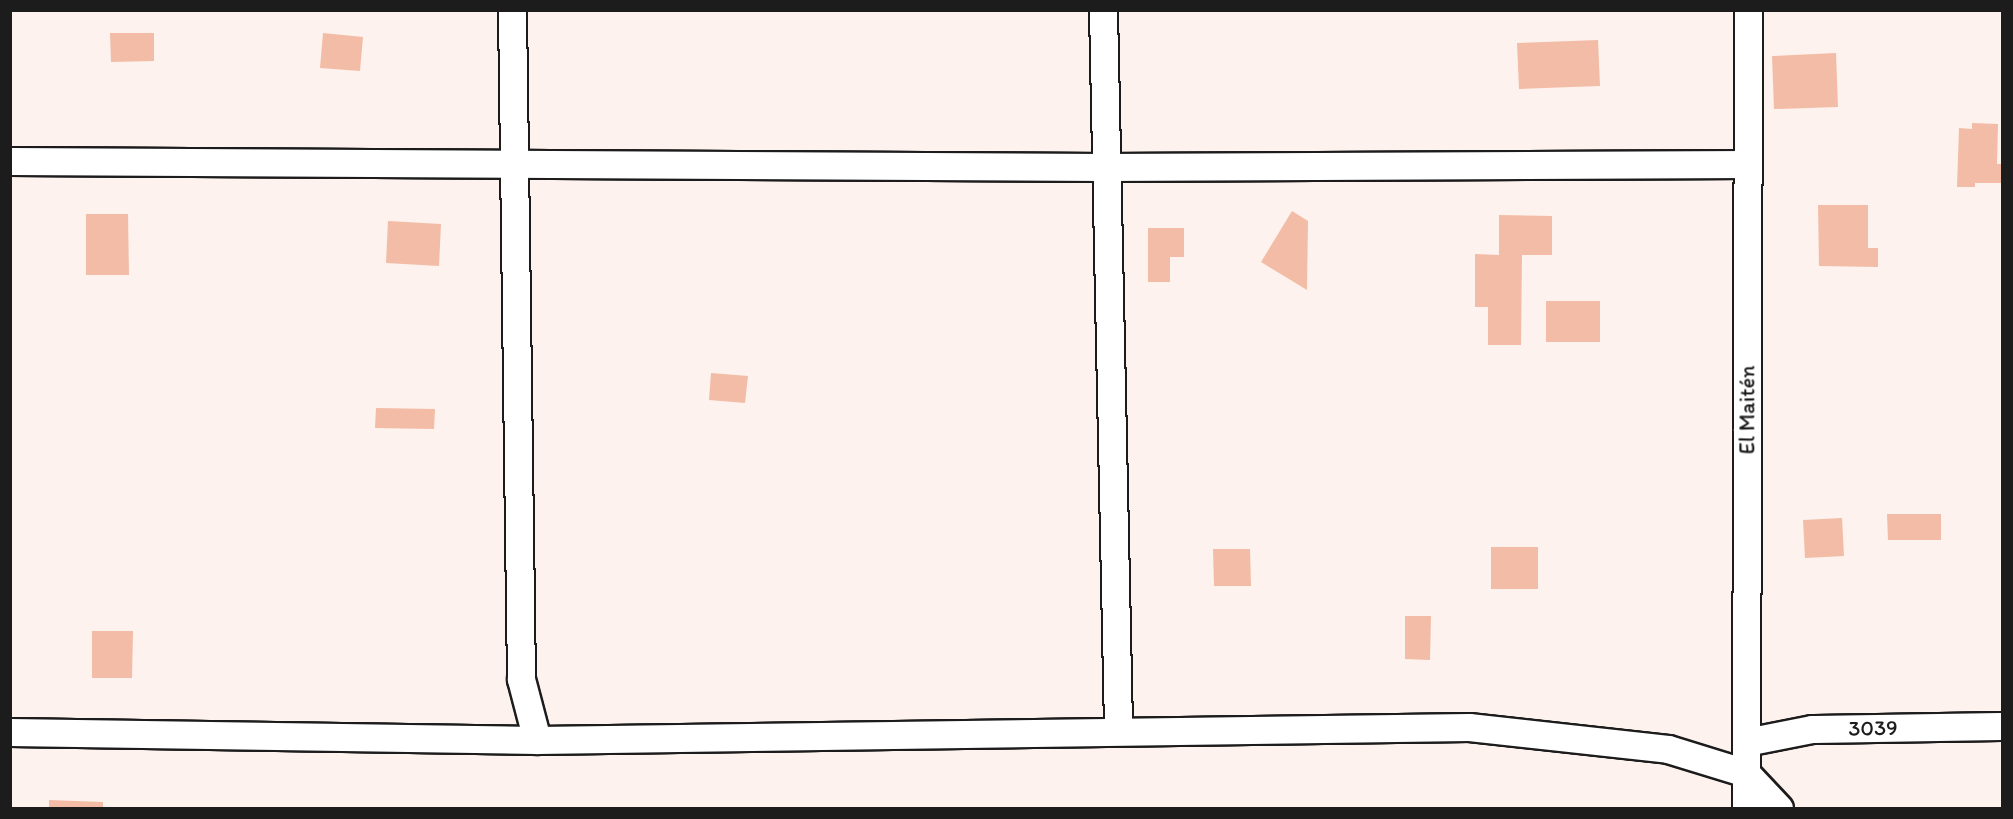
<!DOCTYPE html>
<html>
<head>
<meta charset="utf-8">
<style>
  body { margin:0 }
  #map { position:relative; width:2013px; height:819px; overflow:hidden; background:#fdf2ed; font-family:Itim,sans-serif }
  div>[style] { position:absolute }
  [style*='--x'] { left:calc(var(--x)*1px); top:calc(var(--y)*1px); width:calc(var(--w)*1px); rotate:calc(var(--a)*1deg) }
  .building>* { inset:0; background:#f3bca6 }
  .roads { filter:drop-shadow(2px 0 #1c1c1c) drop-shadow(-2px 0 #1c1c1c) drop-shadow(0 2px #1c1c1c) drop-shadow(0 -2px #1c1c1c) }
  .street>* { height:27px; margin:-13.5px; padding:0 13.5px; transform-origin:13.5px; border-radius:13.5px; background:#fff }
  span { translate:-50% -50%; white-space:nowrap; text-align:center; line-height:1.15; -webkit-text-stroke:6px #fff; paint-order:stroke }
  .street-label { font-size:22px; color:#1c1c1c }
  .frame { position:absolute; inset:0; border:12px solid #1c1c1c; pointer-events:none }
</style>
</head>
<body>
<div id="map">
  <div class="building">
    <div style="clip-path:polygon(110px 33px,154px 33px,154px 61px,111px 62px)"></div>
    <div style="clip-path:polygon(323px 33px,363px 37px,360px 71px,320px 68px)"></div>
    <div style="clip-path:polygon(1598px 40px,1600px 86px,1519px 89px,1517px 43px)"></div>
    <div style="clip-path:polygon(1836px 53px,1838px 107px,1774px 109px,1772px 56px)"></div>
    <div style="clip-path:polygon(1972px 123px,1998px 124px,1997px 164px,2002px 164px,2002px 183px,1975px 183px,1975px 187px,1957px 187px,1959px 128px,1972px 129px)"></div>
    <div style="clip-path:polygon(1818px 205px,1868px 205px,1868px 248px,1878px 248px,1878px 267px,1819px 266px)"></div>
    <div style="clip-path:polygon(1292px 211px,1308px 221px,1307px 290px,1261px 262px)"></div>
    <div style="clip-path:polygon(86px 214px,128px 214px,129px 275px,86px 275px)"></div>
    <div style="clip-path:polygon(1499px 215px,1552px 216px,1552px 255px,1522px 255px,1521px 345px,1488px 345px,1488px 307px,1475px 307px,1475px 254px,1499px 255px)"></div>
    <div style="clip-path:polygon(388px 221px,441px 224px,439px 266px,386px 263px)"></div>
    <div style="clip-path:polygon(1148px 228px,1184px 228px,1184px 257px,1170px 257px,1170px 282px,1148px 282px)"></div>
    <div style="clip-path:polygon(1546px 301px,1600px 301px,1600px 342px,1546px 342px)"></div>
    <div style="clip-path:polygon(711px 373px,748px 376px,745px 403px,709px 400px)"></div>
    <div style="clip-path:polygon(376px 408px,435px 409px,434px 429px,375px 428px)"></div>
    <div style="clip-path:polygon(1887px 514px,1941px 514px,1941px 540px,1888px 540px)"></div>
    <div style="clip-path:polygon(1842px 518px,1844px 556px,1805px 558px,1803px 520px)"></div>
    <div style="clip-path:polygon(1491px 547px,1538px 547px,1538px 589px,1491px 589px)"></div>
    <div style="clip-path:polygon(1213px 549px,1250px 549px,1251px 586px,1214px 586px)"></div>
    <div style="clip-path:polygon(1405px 616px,1431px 616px,1430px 660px,1405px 659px)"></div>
    <div style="clip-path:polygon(92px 631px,133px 631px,132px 678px,92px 678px)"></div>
    <div style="clip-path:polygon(49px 800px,103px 802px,103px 808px,49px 808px)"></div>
  </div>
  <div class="roads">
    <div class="street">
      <div style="--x:512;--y:10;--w:669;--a:89.23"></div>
      <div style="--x:521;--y:679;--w:63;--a:75.3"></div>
      <div style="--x:1103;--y:10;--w:719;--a:88.8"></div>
      <div style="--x:10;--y:161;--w:1094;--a:0.31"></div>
      <div style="--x:1104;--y:167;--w:644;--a:-0.27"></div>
      <div style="--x:10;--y:732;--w:527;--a:0.87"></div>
      <div style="--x:537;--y:740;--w:932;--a:-0.8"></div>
      <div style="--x:1469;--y:727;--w:200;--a:6.3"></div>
      <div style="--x:1668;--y:749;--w:82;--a:17.1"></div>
      <div style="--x:1746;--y:773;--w:48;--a:46.7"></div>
      <div style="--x:1746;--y:742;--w:67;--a:-11.1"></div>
      <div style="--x:1812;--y:729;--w:190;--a:-0.9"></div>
      <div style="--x:1746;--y:808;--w:798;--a:-89.86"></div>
    </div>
  </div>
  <div class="street-label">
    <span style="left:1747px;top:410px;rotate:-90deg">El Maitén</span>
    <span style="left:1873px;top:728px;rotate:-1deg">3039</span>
  </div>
  <div class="frame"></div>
</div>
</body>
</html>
